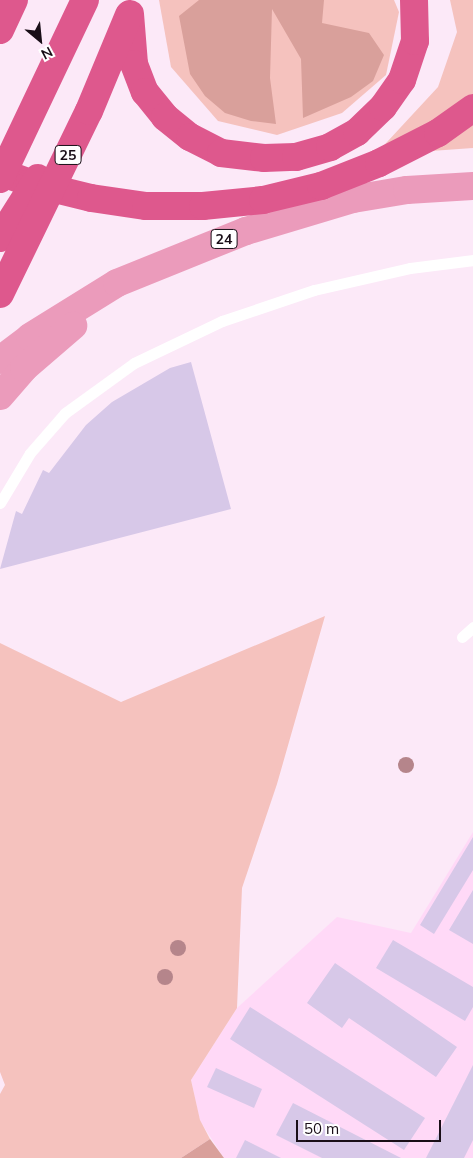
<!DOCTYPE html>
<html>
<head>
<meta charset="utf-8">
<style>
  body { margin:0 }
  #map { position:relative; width:473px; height:1158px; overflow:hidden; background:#fce9f8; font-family:Mulish,sans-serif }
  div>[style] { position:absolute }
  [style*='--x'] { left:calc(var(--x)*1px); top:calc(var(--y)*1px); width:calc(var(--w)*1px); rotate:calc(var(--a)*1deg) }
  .built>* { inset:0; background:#ffd9f7 }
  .green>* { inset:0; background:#f5c2be }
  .forest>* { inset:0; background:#d9a09b }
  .building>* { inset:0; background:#d7c8e8 }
  .lane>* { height:11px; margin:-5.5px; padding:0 5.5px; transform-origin:5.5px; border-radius:5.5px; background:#fff }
  .primary>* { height:28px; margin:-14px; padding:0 14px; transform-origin:14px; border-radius:14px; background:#eb9bbb }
  .highway>* { height:28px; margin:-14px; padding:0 14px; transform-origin:14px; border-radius:14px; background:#de588d }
  .trees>* { width:16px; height:16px; margin:-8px; border-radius:50%; background:#b5858b }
  span { translate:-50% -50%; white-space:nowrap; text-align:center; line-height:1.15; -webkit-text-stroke:4px #fff; paint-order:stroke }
  .shield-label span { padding:1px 4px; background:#fff; border:1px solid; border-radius:4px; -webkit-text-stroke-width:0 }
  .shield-label { font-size:14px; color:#190e17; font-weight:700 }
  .north { position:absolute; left:15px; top:15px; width:50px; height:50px; -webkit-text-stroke:4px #fff; paint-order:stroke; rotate:152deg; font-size:14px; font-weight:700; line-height:20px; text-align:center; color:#190e17 }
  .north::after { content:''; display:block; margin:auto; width:18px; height:22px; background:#190e17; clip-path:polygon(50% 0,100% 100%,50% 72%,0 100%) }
  .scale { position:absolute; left:296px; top:1120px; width:145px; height:22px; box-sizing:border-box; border:2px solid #190e17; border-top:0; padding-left:6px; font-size:15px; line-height:18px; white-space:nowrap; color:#190e17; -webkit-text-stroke:4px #fff; paint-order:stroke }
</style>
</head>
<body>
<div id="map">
  <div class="built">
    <div style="clip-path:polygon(473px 832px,473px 1158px,224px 1158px,200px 1121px,191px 1080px,237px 1008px,337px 917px,411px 933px)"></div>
  </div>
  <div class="green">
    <div style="clip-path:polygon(159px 0,394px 0,399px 12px,386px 75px,342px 113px,277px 135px,218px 121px,171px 67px)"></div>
    <div style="clip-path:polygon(450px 0,473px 0,473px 148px,375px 155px,438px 87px,457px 32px)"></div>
    <div style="clip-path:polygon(325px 616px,277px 784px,242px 888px,237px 1008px,191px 1080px,200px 1120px,210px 1139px,181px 1158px,0 1158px,0 1094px,5px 1085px,0 1072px,0 643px,121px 702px)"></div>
  </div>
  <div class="forest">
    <div style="clip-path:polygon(199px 0,324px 0,322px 23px,369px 33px,384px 55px,373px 81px,351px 97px,303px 118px,301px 59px,272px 9px,270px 78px,276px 124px,251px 121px,225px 113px,205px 96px,190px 74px,179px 16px)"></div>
    <div style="clip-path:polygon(210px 1139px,224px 1158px,181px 1158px)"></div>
  </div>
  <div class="building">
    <div style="clip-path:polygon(191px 362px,231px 509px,0 569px,16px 511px,22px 514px,43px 470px,49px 473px,86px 425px,112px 402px,170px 368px)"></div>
    <div style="clip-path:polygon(473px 837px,473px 870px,434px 934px,420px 925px)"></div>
    <div style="clip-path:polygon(473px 890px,473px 944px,449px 930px)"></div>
    <div style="clip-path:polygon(393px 940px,473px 987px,473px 1007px,465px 1021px,376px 968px)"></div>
    <div style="clip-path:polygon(335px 963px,457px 1047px,436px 1077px,349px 1018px,342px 1028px,307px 1003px)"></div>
    <div style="clip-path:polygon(250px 1007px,425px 1118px,404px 1150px,230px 1039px)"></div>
    <div style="clip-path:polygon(473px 1065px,473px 1140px,464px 1158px,426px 1158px)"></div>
    <div style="clip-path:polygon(216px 1068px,262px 1089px,254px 1108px,207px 1087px)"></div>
    <div style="clip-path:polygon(293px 1103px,401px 1158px,322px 1158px,276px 1135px)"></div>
    <div style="clip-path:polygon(245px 1140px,281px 1158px,236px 1158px)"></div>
  </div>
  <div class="lane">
    <div style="--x:0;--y:503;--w:58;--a:-59"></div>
    <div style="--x:30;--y:453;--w:53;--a:-48.8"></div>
    <div style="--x:65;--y:413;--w:85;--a:-35.9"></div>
    <div style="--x:134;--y:363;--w:98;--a:-25.5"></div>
    <div style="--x:222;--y:321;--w:97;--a:-18.6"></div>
    <div style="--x:314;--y:290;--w:98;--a:-12.9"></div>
    <div style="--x:410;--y:268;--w:64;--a:-7.2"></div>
    <div style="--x:462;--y:637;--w:15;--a:-42"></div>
  </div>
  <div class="primary">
    <div style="--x:0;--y:360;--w:38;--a:-37"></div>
    <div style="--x:30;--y:337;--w:102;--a:-31.8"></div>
    <div style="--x:117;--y:283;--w:139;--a:-22"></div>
    <div style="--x:246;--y:231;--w:112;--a:-16.7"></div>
    <div style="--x:353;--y:199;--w:55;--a:-9.5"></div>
    <div style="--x:407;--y:190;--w:66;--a:-3.5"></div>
    <div style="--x:0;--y:396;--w:37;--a:-49"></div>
    <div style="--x:24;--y:368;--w:65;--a:-40.6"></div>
  </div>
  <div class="highway">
    <div style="--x:130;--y:14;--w:50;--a:85.4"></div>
    <div style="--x:134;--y:64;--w:30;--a:69"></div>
    <div style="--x:145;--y:92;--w:32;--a:51"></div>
    <div style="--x:165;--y:117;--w:32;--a:39"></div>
    <div style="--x:190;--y:137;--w:35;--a:27"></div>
    <div style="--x:221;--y:153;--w:43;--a:6.6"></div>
    <div style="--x:264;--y:158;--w:32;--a:-2"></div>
    <div style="--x:296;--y:157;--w:35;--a:-16"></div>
    <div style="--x:330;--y:147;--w:31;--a:-29"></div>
    <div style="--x:357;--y:132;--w:36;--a:-44"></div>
    <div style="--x:383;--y:107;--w:33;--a:-55"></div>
    <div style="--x:402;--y:80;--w:41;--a:-71.6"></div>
    <div style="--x:415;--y:41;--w:41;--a:-91.4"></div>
    <div style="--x:0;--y:30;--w:33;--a:-65"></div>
    <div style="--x:0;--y:172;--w:32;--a:20"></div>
    <div style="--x:30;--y:183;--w:63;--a:13.8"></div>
    <div style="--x:91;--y:198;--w:56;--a:8.3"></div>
    <div style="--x:146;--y:206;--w:57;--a:0"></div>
    <div style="--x:203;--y:206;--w:60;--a:-5.7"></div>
    <div style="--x:263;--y:200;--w:60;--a:-13.6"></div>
    <div style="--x:321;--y:186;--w:62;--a:-21.6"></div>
    <div style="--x:379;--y:163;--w:66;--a:-27"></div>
    <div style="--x:438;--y:133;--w:43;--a:-35.5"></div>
    <div style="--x:0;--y:179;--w:198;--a:-64.6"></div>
    <div style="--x:0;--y:238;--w:71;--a:-57.7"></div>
    <div style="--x:0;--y:294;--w:203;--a:-64.1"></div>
    <div style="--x:89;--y:111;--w:104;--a:-67.4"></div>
  </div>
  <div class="trees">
    <div style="left:406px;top:765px"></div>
    <div style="left:178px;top:948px"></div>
    <div style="left:165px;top:977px"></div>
  </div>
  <div class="shield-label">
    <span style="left:68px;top:155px">25</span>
    <span style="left:224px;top:239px">24</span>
  </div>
  <div class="north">N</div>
  <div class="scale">50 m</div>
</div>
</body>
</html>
